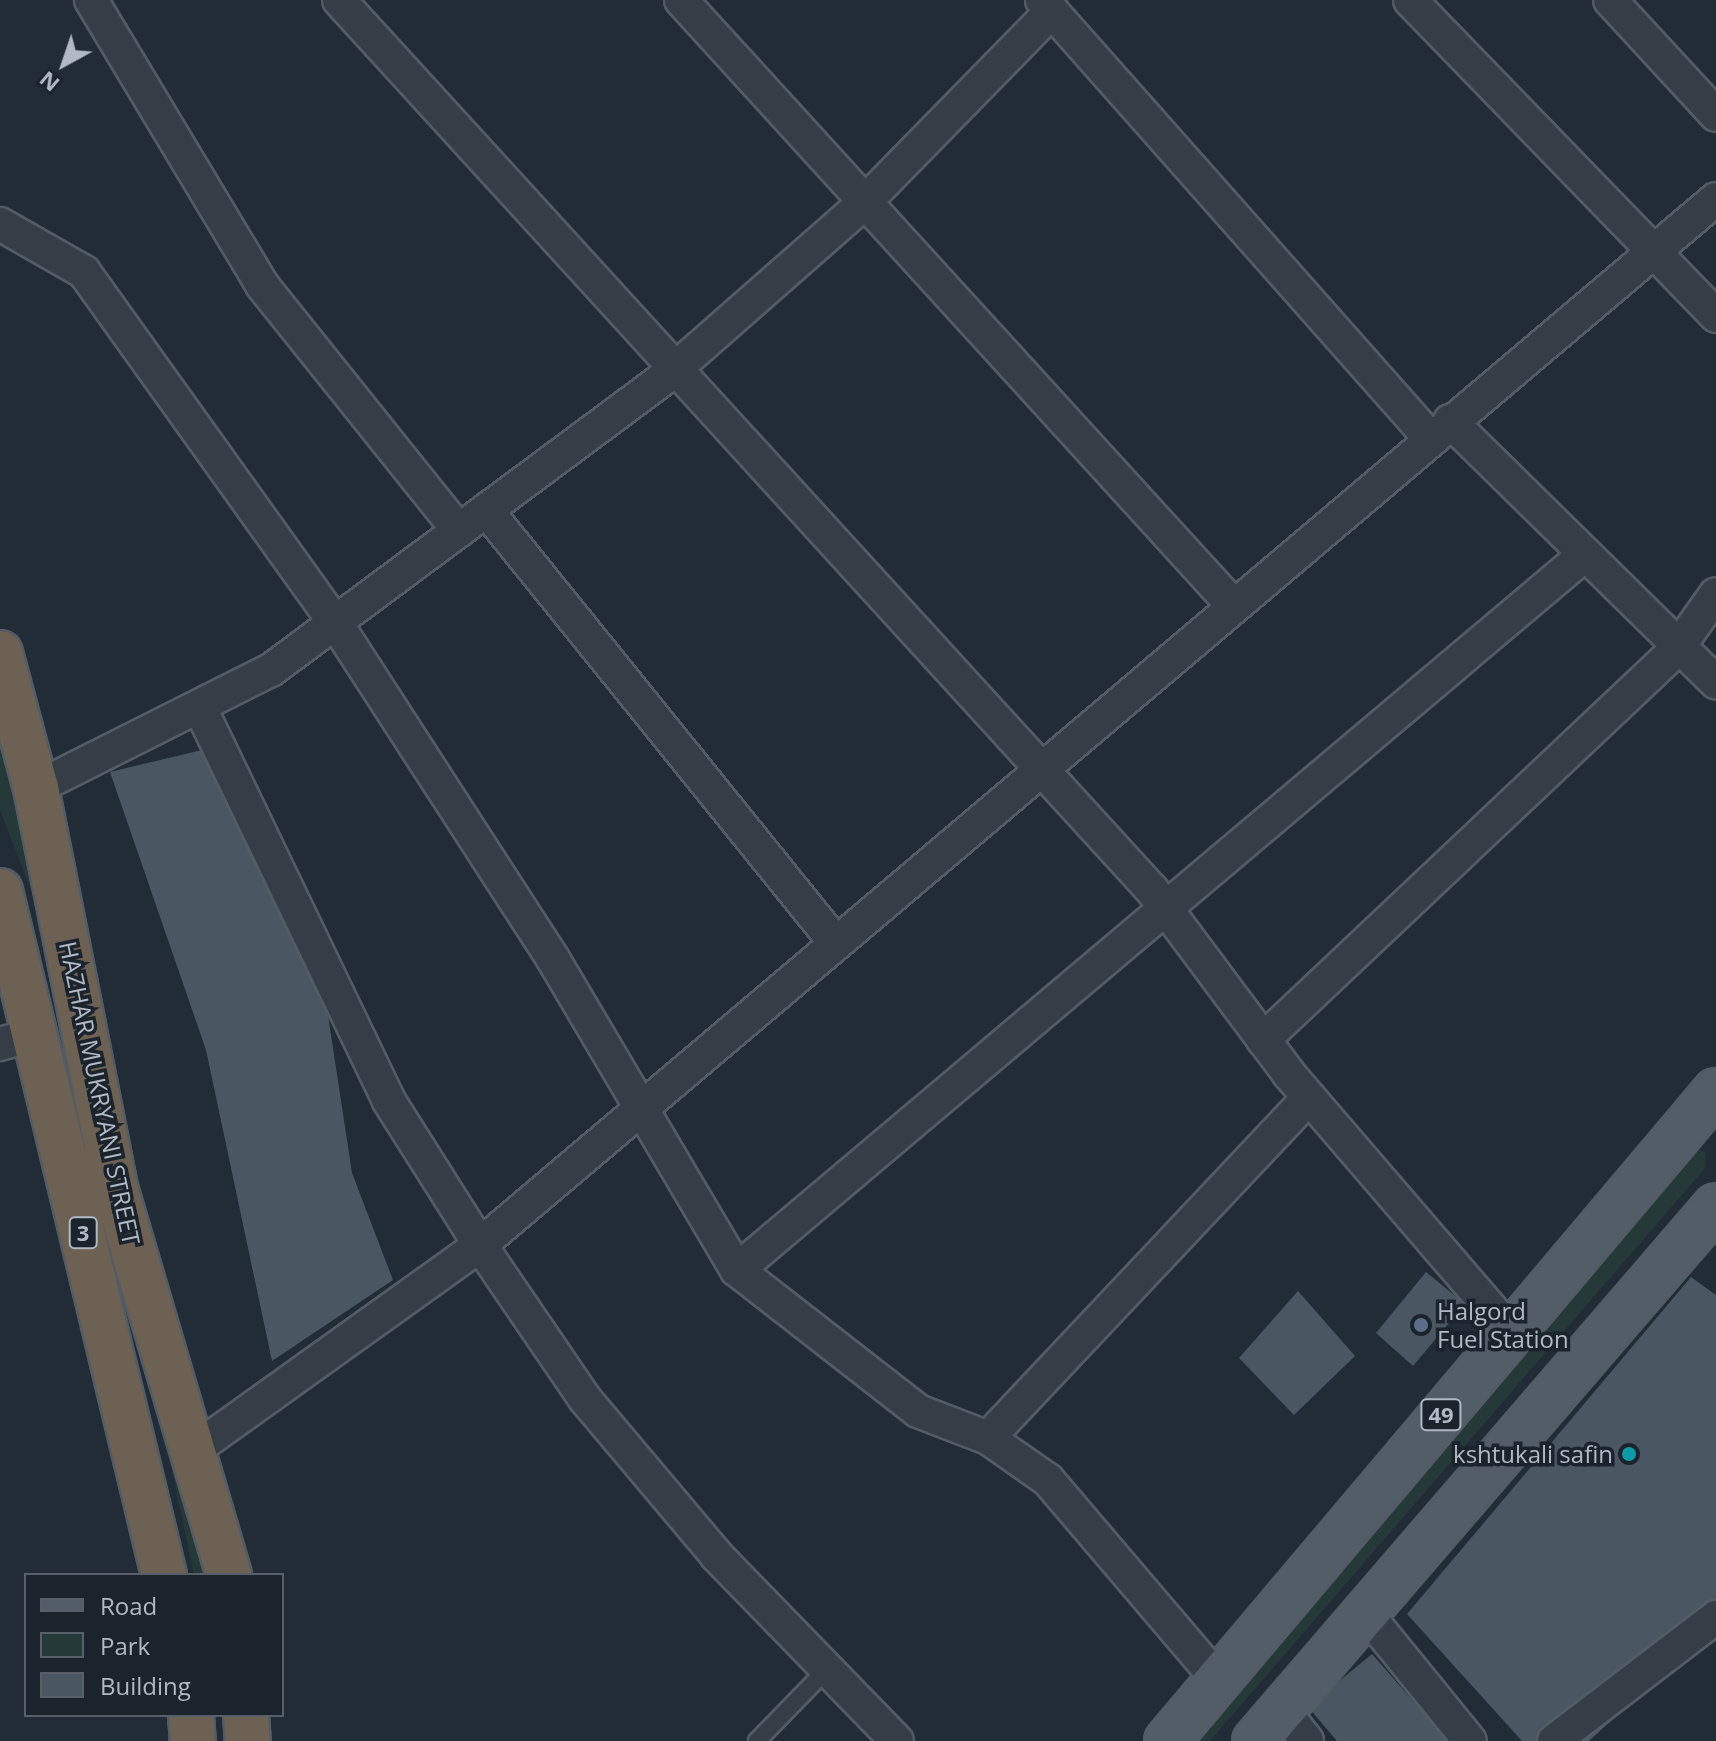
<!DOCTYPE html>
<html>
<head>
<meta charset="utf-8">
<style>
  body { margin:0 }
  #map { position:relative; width:1716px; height:1741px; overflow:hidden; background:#222c37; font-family:"Open Sans",sans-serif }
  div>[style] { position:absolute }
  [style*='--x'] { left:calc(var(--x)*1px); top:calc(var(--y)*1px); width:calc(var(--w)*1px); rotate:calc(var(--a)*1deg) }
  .green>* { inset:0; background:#253939 }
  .building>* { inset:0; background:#4a5763 }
  .roads { filter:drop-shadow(2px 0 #535c65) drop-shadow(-2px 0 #535c65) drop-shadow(0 2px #535c65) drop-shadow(0 -2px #535c65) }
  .lane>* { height:16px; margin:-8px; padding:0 8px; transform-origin:8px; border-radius:8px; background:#353e47 }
  .street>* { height:32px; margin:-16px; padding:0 16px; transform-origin:16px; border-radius:16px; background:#353e47 }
  .primary>* { height:44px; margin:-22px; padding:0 22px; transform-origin:22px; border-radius:22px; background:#535d68 }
  .highway>* { height:44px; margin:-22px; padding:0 22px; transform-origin:22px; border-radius:22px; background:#6d6153 }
  .dots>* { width:22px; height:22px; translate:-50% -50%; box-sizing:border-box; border:4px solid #1b232c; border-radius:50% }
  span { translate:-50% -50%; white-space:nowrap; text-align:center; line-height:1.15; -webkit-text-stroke:7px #1b232c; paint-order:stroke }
  .shield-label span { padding:2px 6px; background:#1b232c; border:2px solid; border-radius:6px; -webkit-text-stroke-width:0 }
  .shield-label { font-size:22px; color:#b0b9c4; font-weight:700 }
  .street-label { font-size:24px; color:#b0b9c4 }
  .poi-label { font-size:24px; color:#b0b9c4 }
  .left { translate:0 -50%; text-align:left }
  .right { translate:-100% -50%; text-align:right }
  .legend { position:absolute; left:24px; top:1573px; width:260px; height:144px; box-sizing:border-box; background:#1b232c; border:2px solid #575f69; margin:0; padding:10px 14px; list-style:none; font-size:24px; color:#b0b9c4 }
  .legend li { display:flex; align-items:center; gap:16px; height:40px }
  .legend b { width:40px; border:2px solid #575f69 }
  .north { position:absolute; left:24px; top:24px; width:80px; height:80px; -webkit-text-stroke:6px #1b232c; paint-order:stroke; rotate:220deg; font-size:22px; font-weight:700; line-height:32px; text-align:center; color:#b0b9c4 }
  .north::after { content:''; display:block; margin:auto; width:28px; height:36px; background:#b0b9c4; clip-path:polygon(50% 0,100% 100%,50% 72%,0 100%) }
</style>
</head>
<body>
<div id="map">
  <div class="green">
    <div style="clip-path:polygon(0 691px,64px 975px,0 810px)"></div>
    <div style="clip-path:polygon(1694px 1148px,1705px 1152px,1706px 1167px,1210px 1741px,1186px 1741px)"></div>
    <div style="clip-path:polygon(131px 1277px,214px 1575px,194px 1575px)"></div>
  </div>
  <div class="building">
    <div style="clip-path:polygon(206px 749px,326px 1002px,352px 1173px,393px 1280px,272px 1361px,206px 1050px,110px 772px)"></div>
    <div style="clip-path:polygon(1426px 1272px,1465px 1304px,1413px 1366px,1376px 1333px)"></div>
    <div style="clip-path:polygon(1691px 1277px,1716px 1295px,1716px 1624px,1589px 1741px,1522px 1741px,1407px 1614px)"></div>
    <div style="clip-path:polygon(1298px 1291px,1355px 1356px,1294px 1415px,1239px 1358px)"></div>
    <div style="clip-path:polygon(1372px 1654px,1448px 1741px,1337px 1741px,1308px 1707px)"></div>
  </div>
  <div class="roads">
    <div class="lane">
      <div style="--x:757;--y:1741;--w:100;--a:-45.8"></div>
    </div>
    <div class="street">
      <div style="--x:91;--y:0;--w:332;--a:59"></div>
      <div style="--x:262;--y:285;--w:315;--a:51.3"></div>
      <div style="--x:339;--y:0;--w:1205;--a:47.59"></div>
      <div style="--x:1152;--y:890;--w:229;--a:53.3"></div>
      <div style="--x:1289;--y:1074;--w:340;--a:49.3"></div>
      <div style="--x:681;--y:0;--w:816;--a:47.63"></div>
      <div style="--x:1042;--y:0;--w:585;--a:48.46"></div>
      <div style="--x:1410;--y:0;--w:440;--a:45.9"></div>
      <div style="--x:1610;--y:0;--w:156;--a:47.3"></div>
      <div style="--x:0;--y:224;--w:97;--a:29.7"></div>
      <div style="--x:84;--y:272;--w:434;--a:54.4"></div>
      <div style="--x:337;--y:625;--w:398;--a:57.1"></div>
      <div style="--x:553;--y:959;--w:361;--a:59.4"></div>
      <div style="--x:737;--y:1270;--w:229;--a:37.9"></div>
      <div style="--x:918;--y:1411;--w:75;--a:21.1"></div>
      <div style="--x:988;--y:1438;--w:73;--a:35"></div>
      <div style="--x:1048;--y:1480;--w:262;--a:49.6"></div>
      <div style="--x:1450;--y:421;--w:373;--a:44.5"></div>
      <div style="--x:487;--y:511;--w:554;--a:51.08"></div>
      <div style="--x:201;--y:710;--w:434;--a:64.3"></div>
      <div style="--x:389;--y:1101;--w:170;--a:57.7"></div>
      <div style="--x:480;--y:1245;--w:186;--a:55.7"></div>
      <div style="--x:585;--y:1399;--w:205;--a:49.9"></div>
      <div style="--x:717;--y:1556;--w:258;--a:45.8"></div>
      <div style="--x:36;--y:788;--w:263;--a:-26.7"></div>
      <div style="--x:271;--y:670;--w:492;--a:-36.6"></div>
      <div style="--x:666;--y:377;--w:262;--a:-41.3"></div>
      <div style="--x:863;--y:204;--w:270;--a:-45.6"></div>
      <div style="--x:1263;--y:1040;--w:569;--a:-43.36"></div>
      <div style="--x:1677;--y:649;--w:67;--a:-54.7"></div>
      <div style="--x:0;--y:1044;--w:35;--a:-16"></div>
      <div style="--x:737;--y:1270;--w:1106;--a:-40.16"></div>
      <div style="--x:988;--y:1438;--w:468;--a:-46.7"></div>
      <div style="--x:194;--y:1450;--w:352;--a:-35.6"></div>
      <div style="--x:480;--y:1245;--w:1619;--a:-40.24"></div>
      <div style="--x:1365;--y:1612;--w:166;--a:50.9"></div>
      <div style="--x:1283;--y:1710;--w:39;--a:52"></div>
      <div style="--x:1554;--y:1741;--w:204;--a:-37.4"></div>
    </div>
    <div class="primary">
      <div style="--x:1167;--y:1741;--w:851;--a:-49.82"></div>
      <div style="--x:1255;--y:1741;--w:706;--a:-49.25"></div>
    </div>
    <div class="highway">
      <div style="--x:0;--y:653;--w:140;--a:75.1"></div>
      <div style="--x:36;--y:788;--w:411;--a:78.8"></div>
      <div style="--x:116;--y:1191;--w:400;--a:73.6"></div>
      <div style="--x:0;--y:891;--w:703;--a:76.52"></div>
      <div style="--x:191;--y:1715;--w:26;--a:86"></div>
      <div style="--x:246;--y:1715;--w:26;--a:86"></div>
    </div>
  </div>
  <div class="dots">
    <div style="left:1421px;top:1325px;background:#5c6f8a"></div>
    <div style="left:1629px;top:1454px;background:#0f9aa8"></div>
  </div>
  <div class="shield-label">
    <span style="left:83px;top:1233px">3</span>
    <span style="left:1441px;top:1415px">49</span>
  </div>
  <div class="street-label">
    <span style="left:100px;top:1093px;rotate:78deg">HAZHAR MUKRYANI STREET</span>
  </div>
  <div class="poi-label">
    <span class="left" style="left:1437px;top:1325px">Halgord<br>Fuel Station</span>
    <span class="right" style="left:1613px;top:1454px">kshtukali safin</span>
  </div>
  <ul class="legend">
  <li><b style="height:10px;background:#535d68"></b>Road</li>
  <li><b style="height:22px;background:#253939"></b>Park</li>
  <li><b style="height:22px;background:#4a5763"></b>Building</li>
  </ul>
  <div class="north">N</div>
</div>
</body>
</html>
